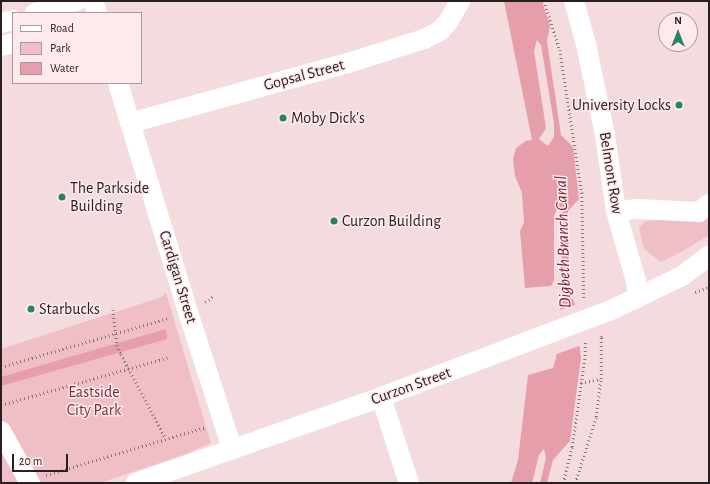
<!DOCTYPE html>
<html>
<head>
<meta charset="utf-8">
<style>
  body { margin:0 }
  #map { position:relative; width:710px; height:484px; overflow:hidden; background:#f4dbde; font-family:"Alegreya Sans",sans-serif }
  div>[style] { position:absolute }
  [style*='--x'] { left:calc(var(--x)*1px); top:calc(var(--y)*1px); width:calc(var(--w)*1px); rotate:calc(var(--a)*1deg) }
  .green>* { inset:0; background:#efbfc5 }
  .water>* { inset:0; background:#e69faa }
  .pier>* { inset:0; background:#f4dbde }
  .path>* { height:2.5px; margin-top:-1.25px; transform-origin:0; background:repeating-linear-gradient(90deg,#887779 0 1px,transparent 0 4px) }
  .minor>* { height:20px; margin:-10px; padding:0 10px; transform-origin:10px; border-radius:10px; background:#fff }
  .dots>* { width:11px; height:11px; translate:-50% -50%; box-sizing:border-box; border:2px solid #feeaec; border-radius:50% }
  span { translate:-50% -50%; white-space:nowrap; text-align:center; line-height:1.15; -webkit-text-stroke:3px #feeaec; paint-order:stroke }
  .street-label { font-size:16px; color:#281f20 }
  .poi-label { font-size:16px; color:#281f20 }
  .right { translate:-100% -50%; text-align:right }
  .left { translate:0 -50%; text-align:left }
  .park-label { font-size:16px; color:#7e2b3e }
  .water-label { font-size:17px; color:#752337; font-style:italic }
  .frame { position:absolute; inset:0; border:2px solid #281f20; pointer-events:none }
  .legend { position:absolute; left:12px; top:12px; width:130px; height:72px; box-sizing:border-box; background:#feeaec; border:1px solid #a8999a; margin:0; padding:5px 7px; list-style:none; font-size:12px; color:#281f20 }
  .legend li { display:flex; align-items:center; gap:8px; height:20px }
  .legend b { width:20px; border:1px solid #a8999a }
  .north { position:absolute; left:658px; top:12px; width:40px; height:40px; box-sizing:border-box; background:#feeaec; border:1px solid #a8999a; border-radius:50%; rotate:0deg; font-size:11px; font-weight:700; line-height:16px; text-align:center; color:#281f20 }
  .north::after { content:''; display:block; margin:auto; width:14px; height:18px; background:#29855b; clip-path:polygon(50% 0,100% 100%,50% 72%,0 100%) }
  .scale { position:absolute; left:12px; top:454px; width:56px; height:18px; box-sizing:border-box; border:2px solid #281f20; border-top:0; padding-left:5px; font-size:12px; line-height:14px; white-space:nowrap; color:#281f20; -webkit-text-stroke:3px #feeaec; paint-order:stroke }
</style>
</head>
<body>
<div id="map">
  <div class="green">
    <div style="clip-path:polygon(709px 214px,709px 235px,683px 251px,661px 262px,644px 249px,639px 228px,645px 221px,707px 216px)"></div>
    <div style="clip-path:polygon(166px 293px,211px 443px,183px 455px,100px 483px,1px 483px,1px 349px,162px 297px)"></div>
  </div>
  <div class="water">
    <div style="clip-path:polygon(evenodd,504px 1px,542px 1px,550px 26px,547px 41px,561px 135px,573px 147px,579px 199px,568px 211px,569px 292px,575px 304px,581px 358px,570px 441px,553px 460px,547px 483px,540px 483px,546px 458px,544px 449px,539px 455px,532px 483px,511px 483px,518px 460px,528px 375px,553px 368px,556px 358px,562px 292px,562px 212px,558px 207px,554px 216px,554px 280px,551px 286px,525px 288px,520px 231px,524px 222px,522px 193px,515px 176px,513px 159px,516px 148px,526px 141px,532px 140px,504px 1px,537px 40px,541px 45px,554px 123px,554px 137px,548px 146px,539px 139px,546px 128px,534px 51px,537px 40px)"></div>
    <div style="clip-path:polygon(166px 329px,167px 339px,1px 386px,1px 377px)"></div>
  </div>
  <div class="pier">
    <div style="clip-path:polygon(577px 304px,582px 345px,554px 355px,557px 311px)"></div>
  </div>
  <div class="path">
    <div style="--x:544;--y:1;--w:52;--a:71.9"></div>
    <div style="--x:560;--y:50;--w:145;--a:81.3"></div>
    <div style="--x:582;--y:193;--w:107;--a:88.9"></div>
    <div style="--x:695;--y:292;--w:15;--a:-20"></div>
    <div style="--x:205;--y:302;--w:9;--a:-36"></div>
    <div style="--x:113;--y:310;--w:35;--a:83"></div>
    <div style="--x:117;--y:345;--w:10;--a:66"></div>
    <div style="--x:121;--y:354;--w:96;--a:62.1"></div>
    <div style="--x:1;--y:367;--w:175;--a:-16.3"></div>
    <div style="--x:581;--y:383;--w:19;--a:-12"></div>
    <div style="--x:1;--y:405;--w:175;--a:-15.9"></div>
    <div style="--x:46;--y:475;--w:167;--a:-16.7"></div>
    <div style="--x:563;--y:483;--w:37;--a:-76"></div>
    <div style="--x:572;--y:447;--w:92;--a:-81.9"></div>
    <div style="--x:585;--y:356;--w:15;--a:-90"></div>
    <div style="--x:575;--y:483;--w:69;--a:-72.3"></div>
    <div style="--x:596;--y:417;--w:38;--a:-83"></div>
    <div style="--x:601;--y:379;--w:42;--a:-90"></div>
    <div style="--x:601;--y:337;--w:4;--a:-45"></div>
  </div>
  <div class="minor">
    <div style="--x:93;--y:1;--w:13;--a:72"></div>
    <div style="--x:574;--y:1;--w:45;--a:74.4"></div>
    <div style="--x:586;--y:44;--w:93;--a:78.2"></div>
    <div style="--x:605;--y:135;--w:77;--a:81.8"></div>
    <div style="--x:616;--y:211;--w:73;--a:74.1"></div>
    <div style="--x:636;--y:281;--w:17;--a:83"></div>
    <div style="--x:35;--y:13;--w:43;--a:-16.3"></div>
    <div style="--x:1;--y:23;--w:12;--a:-14"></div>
    <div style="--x:1;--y:46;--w:12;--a:-14"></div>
    <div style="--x:118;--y:83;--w:239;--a:73"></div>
    <div style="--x:188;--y:312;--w:143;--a:72.1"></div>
    <div style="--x:130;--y:123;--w:226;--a:-15.4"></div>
    <div style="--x:348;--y:63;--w:80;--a:-17.5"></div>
    <div style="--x:424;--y:39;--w:18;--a:-27"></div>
    <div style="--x:440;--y:31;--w:12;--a:-48"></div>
    <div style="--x:448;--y:22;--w:24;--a:-60"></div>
    <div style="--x:616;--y:211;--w:22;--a:-5"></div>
    <div style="--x:638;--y:209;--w:61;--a:2.8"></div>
    <div style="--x:699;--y:212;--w:13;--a:-39"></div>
    <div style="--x:381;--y:397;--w:90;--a:72"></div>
    <div style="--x:1;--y:431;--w:60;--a:60.9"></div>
    <div style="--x:136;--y:483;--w:260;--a:-19.3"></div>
    <div style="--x:381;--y:397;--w:244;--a:-20.7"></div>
    <div style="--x:609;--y:311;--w:81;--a:-25.6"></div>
    <div style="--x:682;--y:276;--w:34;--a:-37"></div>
  </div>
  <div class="dots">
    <div style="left:679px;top:105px;background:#29855b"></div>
    <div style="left:283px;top:118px;background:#29855b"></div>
    <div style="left:62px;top:197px;background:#29855b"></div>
    <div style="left:334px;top:221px;background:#29855b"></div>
    <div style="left:31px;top:309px;background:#29855b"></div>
  </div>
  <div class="street-label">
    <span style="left:304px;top:75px;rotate:-15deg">Gopsal Street</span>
    <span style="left:611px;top:173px;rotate:81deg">Belmont Row</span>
    <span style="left:178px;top:277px;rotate:73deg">Cardigan Street</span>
    <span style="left:411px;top:386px;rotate:-20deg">Curzon Street</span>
  </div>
  <div class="poi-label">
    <span class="right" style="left:671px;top:105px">University Locks</span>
    <span class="left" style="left:291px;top:118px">Moby Dick's</span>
    <span class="left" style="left:70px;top:197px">The Parkside<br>Building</span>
    <span class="left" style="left:342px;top:221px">Curzon Building</span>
    <span class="left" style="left:39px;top:309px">Starbucks</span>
  </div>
  <div class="park-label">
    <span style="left:94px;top:401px">Eastside<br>City Park</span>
  </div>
  <div class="water-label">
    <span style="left:563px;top:242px;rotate:-92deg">Digbeth Branch Canal</span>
  </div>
  <div class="frame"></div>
  <ul class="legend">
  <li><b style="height:5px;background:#fff"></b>Road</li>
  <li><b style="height:11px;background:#efbfc5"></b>Park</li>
  <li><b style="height:11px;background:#e69faa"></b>Water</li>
  </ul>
  <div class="north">N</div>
  <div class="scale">20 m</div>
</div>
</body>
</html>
